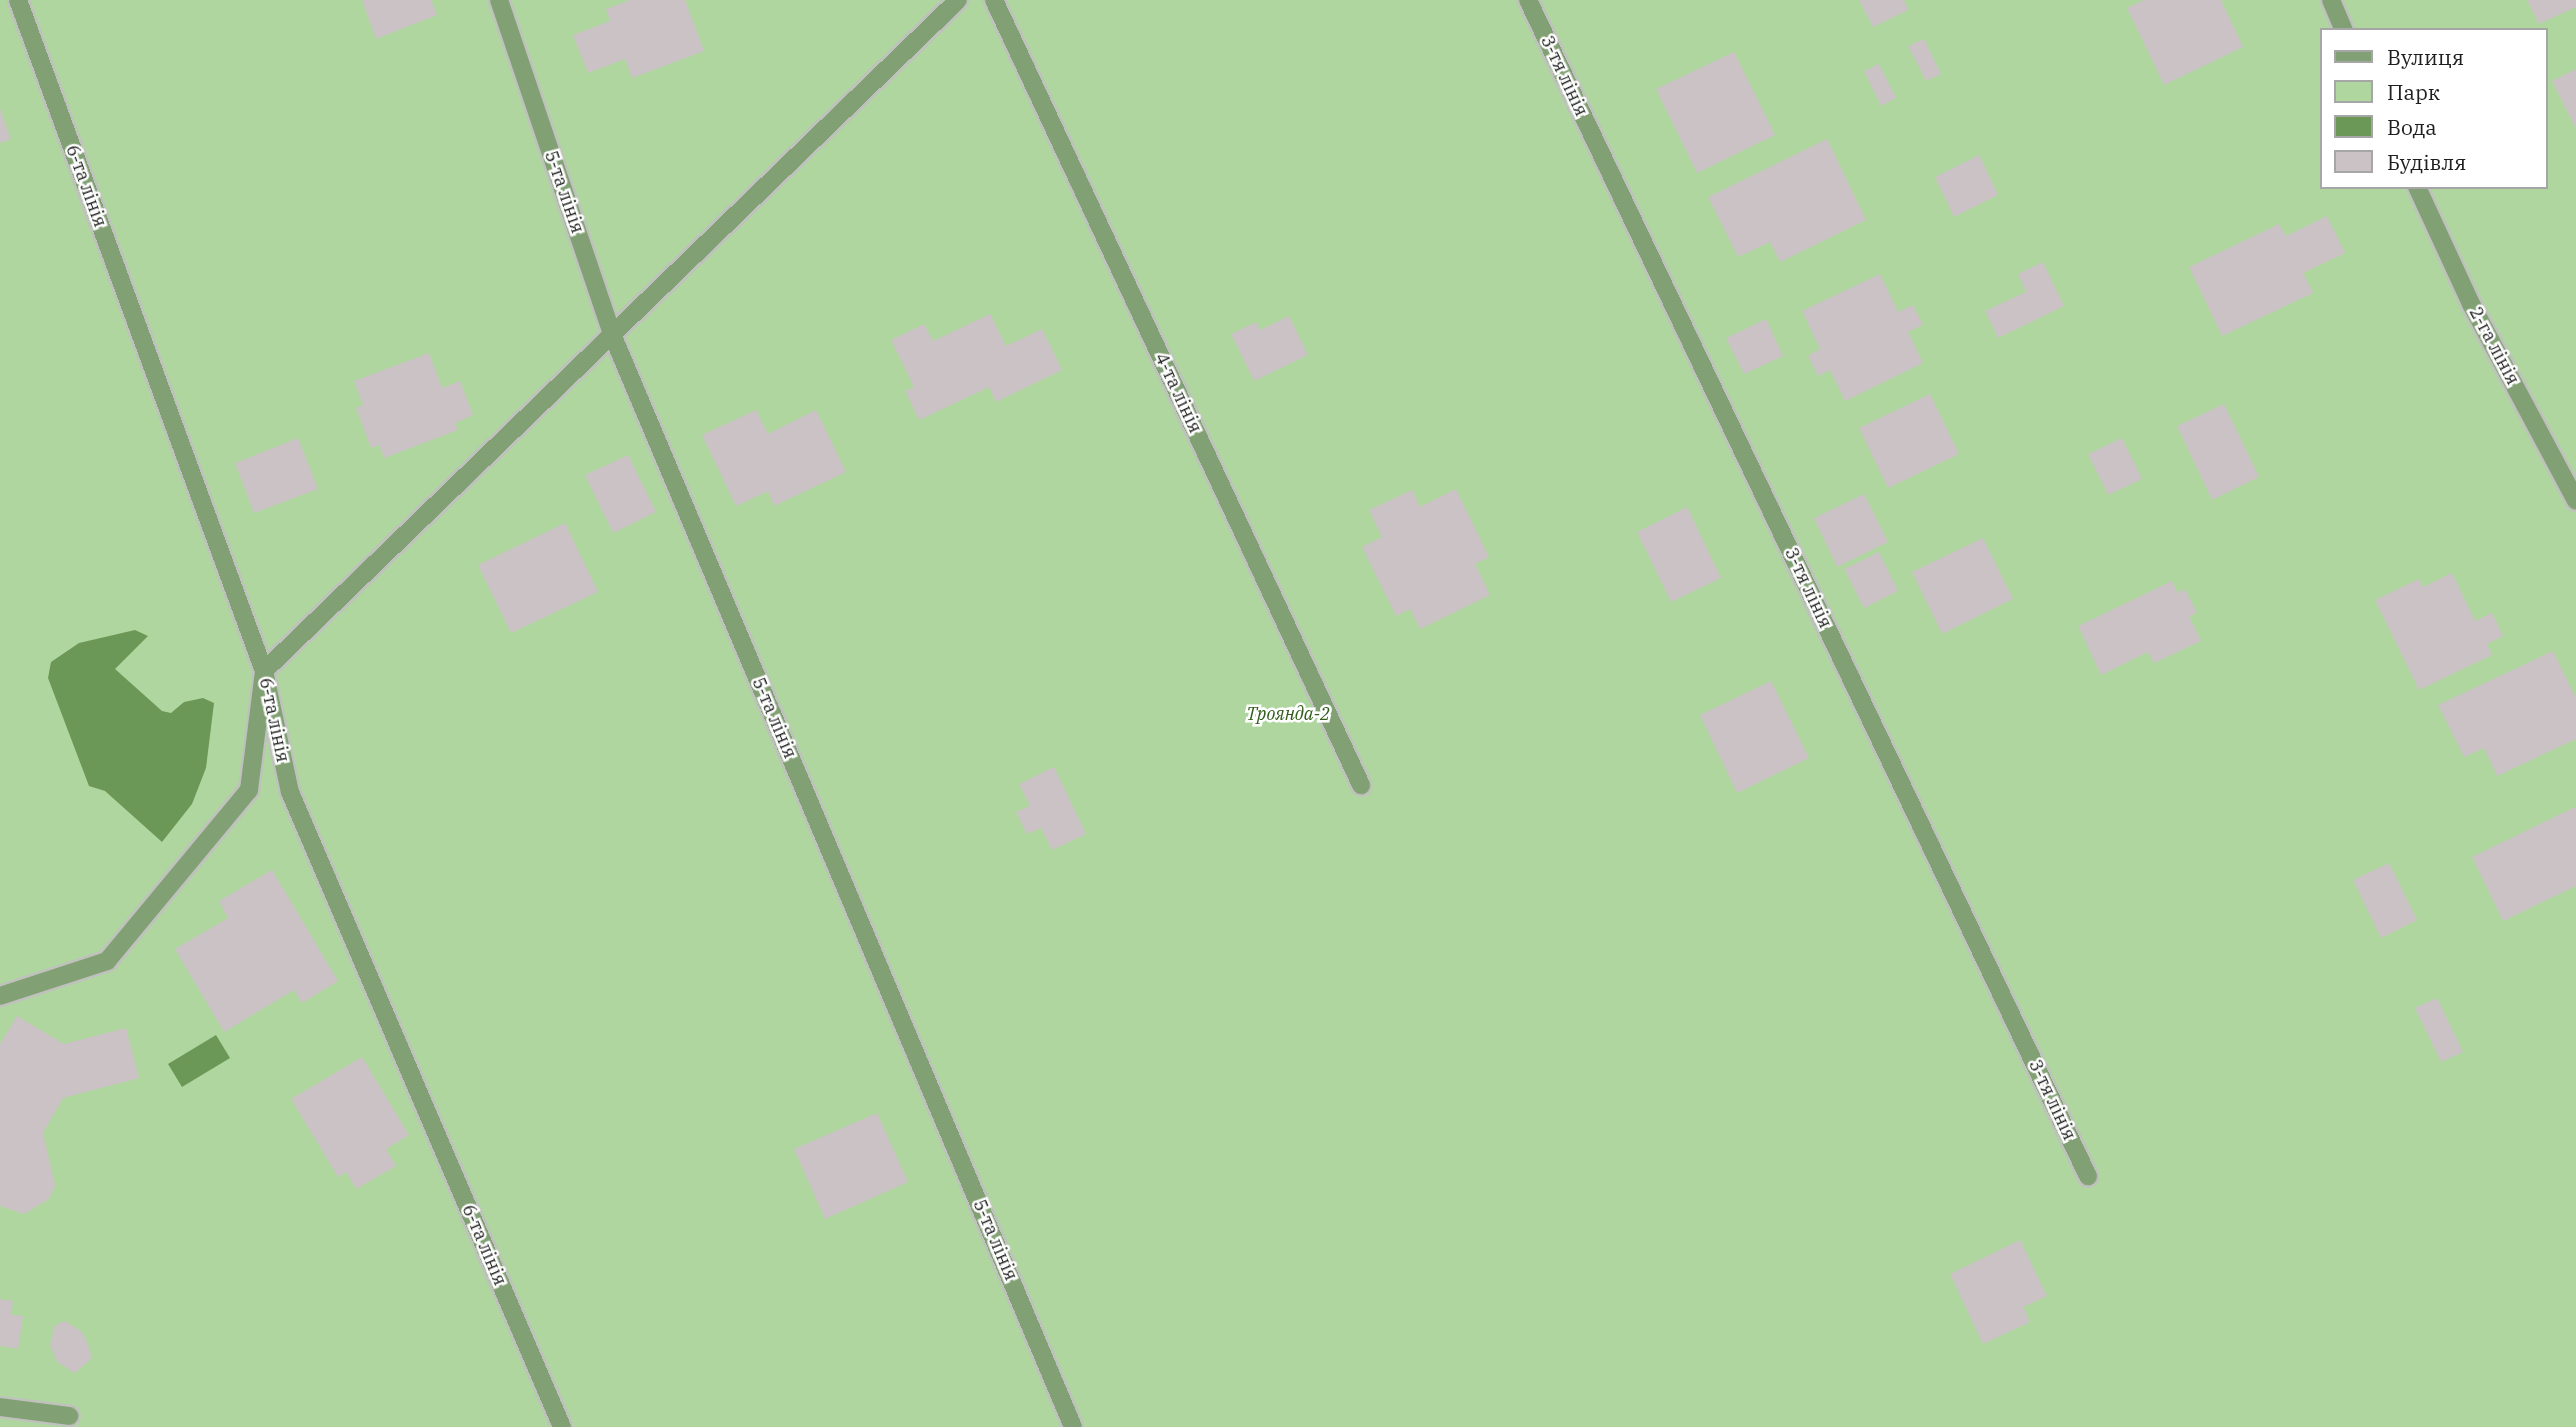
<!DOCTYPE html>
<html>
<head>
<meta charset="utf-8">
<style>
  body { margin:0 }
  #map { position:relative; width:2576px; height:1427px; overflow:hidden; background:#e2e6df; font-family:"IBM Plex Serif",serif }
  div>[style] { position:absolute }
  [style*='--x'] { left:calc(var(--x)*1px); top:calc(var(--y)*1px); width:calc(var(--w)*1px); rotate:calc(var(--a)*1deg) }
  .green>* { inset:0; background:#b0d6a0 }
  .water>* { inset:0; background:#6b9857 }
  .building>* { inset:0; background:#cac2c4 }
  .roads { filter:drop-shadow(2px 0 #bfc2bc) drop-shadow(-2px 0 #bfc2bc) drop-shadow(0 2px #bfc2bc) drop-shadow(0 -2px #bfc2bc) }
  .minor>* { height:18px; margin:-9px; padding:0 9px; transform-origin:9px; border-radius:9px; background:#81a073 }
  span { translate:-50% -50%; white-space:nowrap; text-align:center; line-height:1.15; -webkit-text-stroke:5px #fff; paint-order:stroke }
  .street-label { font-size:18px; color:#1e201e }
  .park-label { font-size:18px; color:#305b18; font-style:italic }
  .legend { position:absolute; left:2320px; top:28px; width:228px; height:161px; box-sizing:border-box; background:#fff; border:2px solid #a5a6a5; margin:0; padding:9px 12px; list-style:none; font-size:21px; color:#1e201e }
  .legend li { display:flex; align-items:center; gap:14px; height:35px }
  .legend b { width:35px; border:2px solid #a5a6a5 }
</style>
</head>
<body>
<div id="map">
  <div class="green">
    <div style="clip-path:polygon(evenodd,0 0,2576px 0,2576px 1427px,0 1427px,0 0,2322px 30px,2546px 30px,2546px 187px,2322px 187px,2322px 30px)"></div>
  </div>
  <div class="water">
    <div style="clip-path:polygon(135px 630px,148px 636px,115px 669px,162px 711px,171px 713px,184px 702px,203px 698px,214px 703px,206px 768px,192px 804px,162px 842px,105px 791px,89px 786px,48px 678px,51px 662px,79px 643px)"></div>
    <div style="clip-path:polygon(216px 1035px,230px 1058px,182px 1087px,168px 1064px)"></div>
  </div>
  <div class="building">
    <div style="clip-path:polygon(362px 0,431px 0,437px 15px,376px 39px)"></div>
    <div style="clip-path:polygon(630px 0,685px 0,704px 51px,632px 78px,625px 59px,588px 73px,573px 35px,610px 21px,606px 9px)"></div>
    <div style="clip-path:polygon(1859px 0,1904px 0,1908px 10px,1873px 27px)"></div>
    <div style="clip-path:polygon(2144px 0,2221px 0,2243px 47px,2164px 85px,2127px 8px)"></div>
    <div style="clip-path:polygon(2527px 0,2576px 0,2576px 7px,2539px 24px)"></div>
    <div style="clip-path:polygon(1924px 39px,1941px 74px,1926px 81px,1908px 46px)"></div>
    <div style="clip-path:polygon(1734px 52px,1775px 135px,1697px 173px,1656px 89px)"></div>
    <div style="clip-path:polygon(1879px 64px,1896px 98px,1881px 106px,1864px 71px)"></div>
    <div style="clip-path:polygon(2576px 69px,2576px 129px,2552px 81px)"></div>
    <div style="clip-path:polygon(0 109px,11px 139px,0 143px)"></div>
    <div style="clip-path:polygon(1827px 139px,1866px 220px,1780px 262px,1770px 242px,1738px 257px,1708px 197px)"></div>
    <div style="clip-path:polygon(1979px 155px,1998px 195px,1954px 217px,1935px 177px)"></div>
    <div style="clip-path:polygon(2327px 216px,2345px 253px,2303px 273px,2313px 293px,2222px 336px,2189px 267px,2279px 224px,2286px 236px)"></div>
    <div style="clip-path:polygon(2043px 262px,2064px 306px,1998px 338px,1985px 311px,2026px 292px,2018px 274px)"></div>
    <div style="clip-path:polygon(1880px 274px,1898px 312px,1913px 305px,1923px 325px,1908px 332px,1923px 363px,1845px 401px,1830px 370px,1818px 376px,1808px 356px,1820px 349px,1802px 311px)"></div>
    <div style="clip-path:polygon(990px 314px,1006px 346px,1042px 329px,1062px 370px,996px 402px,989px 387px,919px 420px,905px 391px,914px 387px,891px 340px,924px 324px,933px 341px)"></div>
    <div style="clip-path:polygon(1289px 316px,1308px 355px,1254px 381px,1231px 334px,1256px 322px,1260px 330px)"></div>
    <div style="clip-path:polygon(1766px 319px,1783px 356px,1744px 374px,1726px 338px)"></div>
    <div style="clip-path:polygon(429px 353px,442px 388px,460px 381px,473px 415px,455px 423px,458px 430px,384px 458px,379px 445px,371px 448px,356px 408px,363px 405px,354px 381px)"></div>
    <div style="clip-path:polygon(1930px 394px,1959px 454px,1888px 488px,1859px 428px)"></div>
    <div style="clip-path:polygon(2224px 404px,2259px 477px,2212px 500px,2177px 426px)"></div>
    <div style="clip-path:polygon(756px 410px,768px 434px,816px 410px,846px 472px,774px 506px,768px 491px,736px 506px,702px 435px)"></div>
    <div style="clip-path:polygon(298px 438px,318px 489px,254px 513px,235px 463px)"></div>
    <div style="clip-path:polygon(2122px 438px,2142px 479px,2108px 495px,2088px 454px)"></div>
    <div style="clip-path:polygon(628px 455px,656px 512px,613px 533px,585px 475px)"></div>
    <div style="clip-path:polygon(1456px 489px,1489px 557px,1475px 564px,1490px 595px,1420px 629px,1410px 609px,1396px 616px,1362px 547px,1382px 537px,1369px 510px,1412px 490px,1420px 507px)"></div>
    <div style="clip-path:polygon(1864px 494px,1888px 542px,1837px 567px,1814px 518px)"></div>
    <div style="clip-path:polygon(1687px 507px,1721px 578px,1671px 602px,1637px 532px)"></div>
    <div style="clip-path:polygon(565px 523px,598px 592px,511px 633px,478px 565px)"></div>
    <div style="clip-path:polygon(1983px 538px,2013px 599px,1942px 634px,1912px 572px)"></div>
    <div style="clip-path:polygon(1879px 552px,1898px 591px,1864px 608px,1844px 569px)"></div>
    <div style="clip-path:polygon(2452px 573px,2475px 621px,2492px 613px,2503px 636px,2487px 644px,2492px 655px,2419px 690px,2375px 600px,2419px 579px,2423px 587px)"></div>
    <div style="clip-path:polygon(2172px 581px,2178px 593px,2185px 589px,2197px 613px,2189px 616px,2201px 641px,2154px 663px,2148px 652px,2101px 675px,2078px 626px)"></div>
    <div style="clip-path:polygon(2553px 651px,2576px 698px,2576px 739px,2497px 776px,2484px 748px,2464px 757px,2438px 705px)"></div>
    <div style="clip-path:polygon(1771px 681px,1809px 758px,1737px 793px,1700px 715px)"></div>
    <div style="clip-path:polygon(1054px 767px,1086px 834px,1052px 850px,1041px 828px,1027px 834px,1016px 812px,1030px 806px,1019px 784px)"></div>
    <div style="clip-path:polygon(2575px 807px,2576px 886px,2503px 921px,2472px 857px)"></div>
    <div style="clip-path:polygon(2389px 863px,2417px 920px,2381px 938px,2353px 880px)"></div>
    <div style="clip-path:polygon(272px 870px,338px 981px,302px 1003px,294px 990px,224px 1032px,175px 949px,228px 918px,219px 901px)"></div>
    <div style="clip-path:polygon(2437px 998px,2463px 1052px,2441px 1062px,2415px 1008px)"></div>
    <div style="clip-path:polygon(17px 1016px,64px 1044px,126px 1028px,139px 1078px,63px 1098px,43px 1133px,55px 1185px,49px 1199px,24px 1214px,0 1206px,0 1044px)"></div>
    <div style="clip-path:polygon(362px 1057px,409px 1135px,386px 1149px,396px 1166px,356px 1189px,346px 1172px,338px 1177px,291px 1099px)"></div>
    <div style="clip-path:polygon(877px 1113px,908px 1182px,825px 1219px,794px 1149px)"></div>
    <div style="clip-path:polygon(2020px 1240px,2047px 1296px,2023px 1307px,2030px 1322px,1983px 1344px,1950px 1274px)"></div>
    <div style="clip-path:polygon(0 1299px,13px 1301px,11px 1315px,23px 1316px,18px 1349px,0 1346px)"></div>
    <div style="clip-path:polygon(65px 1321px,82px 1332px,90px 1349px,91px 1359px,75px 1373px,57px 1362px,50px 1345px,55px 1325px)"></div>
  </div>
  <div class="roads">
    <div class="minor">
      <div style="--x:18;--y:0;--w:715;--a:69.87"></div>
      <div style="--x:264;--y:671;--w:124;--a:77.9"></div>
      <div style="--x:290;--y:792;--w:691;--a:66.81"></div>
      <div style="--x:499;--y:0;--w:353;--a:71.3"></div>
      <div style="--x:612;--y:334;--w:1186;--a:67.13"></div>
      <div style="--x:994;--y:0;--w:867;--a:64.94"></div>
      <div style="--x:1528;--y:0;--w:1303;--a:64.54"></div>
      <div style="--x:2331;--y:0;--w:33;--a:67"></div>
      <div style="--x:2417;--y:187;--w:129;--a:65.2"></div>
      <div style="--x:2471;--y:304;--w:223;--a:61.9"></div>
      <div style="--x:0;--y:996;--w:113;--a:-18.1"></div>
      <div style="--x:107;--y:961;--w:222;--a:-50.3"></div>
      <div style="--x:249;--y:790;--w:120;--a:-82.8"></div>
      <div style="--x:264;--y:671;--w:965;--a:-44.03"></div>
      <div style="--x:0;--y:1407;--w:70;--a:7.4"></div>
    </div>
  </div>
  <div class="street-label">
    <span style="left:1564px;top:76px;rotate:65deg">3-тя лінія</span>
    <span style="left:86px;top:186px;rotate:70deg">6-та лінія</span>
    <span style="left:564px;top:192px;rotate:71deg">5-та лінія</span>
    <span style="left:2494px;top:346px;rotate:62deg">2-га лінія</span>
    <span style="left:1178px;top:393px;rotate:65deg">4-та лінія</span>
    <span style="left:1808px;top:588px;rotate:65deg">3-тя лінія</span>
    <span style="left:774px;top:718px;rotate:67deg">5-та лінія</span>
    <span style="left:274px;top:720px;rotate:78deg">6-та лінія</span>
    <span style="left:2052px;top:1100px;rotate:65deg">3-тя лінія</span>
    <span style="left:995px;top:1240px;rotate:67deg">5-та лінія</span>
    <span style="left:484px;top:1245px;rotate:67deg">6-та лінія</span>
  </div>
  <div class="park-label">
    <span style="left:1288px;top:714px">Троянда-2</span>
  </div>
  <ul class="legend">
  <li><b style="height:9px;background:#81a073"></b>Вулиця</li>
  <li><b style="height:19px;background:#b0d6a0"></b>Парк</li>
  <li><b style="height:19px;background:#6b9857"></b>Вода</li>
  <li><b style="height:19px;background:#cac2c4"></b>Будівля</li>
  </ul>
</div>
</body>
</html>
